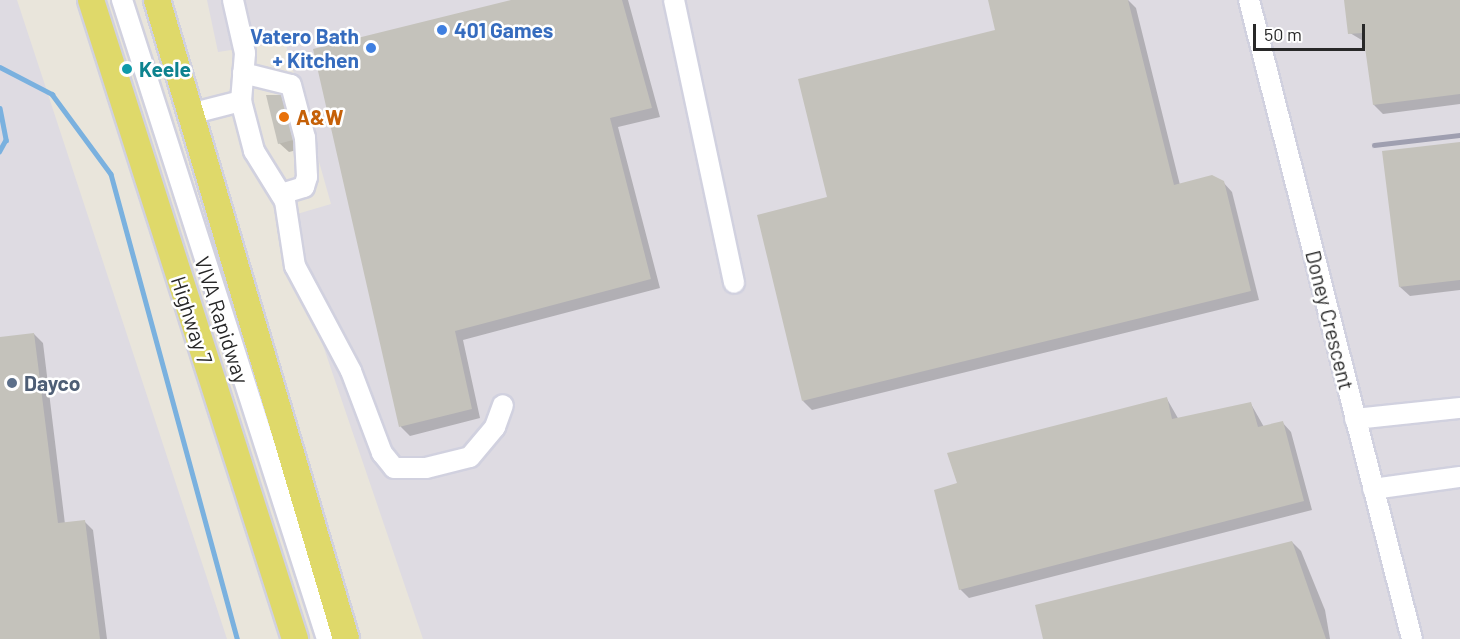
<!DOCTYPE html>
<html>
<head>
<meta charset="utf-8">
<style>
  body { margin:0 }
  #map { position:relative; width:1460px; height:639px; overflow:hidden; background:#e9e5db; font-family:Barlow,sans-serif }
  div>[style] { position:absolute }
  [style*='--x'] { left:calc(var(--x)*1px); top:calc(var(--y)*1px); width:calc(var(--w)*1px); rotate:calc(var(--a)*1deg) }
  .industrial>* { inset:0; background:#dedbe2 }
  .shadow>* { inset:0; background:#0003 }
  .stream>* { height:4.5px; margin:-2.25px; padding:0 2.25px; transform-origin:2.25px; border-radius:2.25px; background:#7ab1df }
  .building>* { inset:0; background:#c4c2bb }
  .roads { filter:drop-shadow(2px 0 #d1d1df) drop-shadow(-2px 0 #d1d1df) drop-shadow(0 2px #d1d1df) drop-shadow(0 -2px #d1d1df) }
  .minor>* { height:20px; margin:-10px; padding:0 10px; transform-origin:10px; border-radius:10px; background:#fff }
  .major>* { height:26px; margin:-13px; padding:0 13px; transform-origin:13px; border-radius:13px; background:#dfd96a }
  .rail>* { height:4.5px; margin:-2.25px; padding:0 2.25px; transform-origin:2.25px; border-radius:2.25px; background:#9f9fb0 }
  .dots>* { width:16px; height:16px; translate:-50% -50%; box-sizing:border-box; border:3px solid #fff; border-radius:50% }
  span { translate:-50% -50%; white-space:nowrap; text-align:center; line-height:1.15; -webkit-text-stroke:5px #fff; paint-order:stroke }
  .shop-label { font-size:21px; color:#366cbe; font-weight:700 }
  .left { translate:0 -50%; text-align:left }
  .right { translate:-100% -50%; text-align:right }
  .culture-label { font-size:21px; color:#0d838f; font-weight:700 }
  .food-label { font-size:21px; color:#c56008; font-weight:700 }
  .street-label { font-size:21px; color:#282828 }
  .service-label { font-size:21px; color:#4e5e75; font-weight:700 }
  .scale { position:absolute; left:1253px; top:24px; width:112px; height:27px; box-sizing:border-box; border:3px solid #282828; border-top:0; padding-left:8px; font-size:18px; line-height:21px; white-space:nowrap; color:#282828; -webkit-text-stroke:4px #fff; paint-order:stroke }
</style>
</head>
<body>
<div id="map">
  <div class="industrial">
    <div style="clip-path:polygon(0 0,17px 0,227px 639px,0 639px)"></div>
    <div style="clip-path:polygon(207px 0,1460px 0,1460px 639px,423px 639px,280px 219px,331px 204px,285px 42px,218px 52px)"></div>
  </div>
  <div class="shadow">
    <div style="clip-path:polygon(517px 0,628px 0,660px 117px,618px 127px,660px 288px,463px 340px,480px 418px,410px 436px,401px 427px,315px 50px)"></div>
    <div style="clip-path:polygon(989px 0,1128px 0,1136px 8px,1180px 185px,1223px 182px,1232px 192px,1259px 300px,812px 410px,803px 401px,829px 198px,997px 31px)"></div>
    <div style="clip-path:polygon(1345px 0,1460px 0,1460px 104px,1383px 114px,1374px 105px,1365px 42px,1350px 33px)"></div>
    <div style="clip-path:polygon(281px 96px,290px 106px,301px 149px,289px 152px,279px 143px)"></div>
    <div style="clip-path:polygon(1460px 143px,1460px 290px,1410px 296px,1400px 287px)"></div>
    <div style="clip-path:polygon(34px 334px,43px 343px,65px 524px,84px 521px,93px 530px,107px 639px,0 639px,0 338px)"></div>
    <div style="clip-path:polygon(1167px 399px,1179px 420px,1251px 404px,1264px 427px,1282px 422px,1291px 432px,1312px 510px,969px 598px,960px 589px,958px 484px)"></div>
    <div style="clip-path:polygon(1292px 542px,1301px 551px,1325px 610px,1330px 639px,1045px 639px)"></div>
  </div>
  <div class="stream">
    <div style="--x:0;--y:67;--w:59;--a:27.4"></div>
    <div style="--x:52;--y:94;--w:99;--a:53.6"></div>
    <div style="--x:111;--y:174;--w:482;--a:74.8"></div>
    <div style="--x:0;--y:108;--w:33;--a:79"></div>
    <div style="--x:6;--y:140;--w:13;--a:119"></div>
  </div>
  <div class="building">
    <div style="clip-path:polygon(511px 0,622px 0,652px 108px,610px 118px,651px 279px,455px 331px,472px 409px,399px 427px,313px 49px)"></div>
    <div style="clip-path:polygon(988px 0,1128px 0,1174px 185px,1212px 175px,1224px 181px,1251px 291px,802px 401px,757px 215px,827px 197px,798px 79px,995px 30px)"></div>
    <div style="clip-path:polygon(1344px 0,1460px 0,1460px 94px,1373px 105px,1363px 33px,1348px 34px)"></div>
    <div style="clip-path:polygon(266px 95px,281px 95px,293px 140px,278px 144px)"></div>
    <div style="clip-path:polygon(1460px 142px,1460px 280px,1399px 287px,1382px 151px)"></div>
    <div style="clip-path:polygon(34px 333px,58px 523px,85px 520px,100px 639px,0 639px,0 337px)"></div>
    <div style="clip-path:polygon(1167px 397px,1172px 419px,1251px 402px,1258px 427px,1283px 421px,1304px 501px,959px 590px,934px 490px,957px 483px,947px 453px)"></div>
    <div style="clip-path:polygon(1292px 541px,1326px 639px,1043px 639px,1035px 605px)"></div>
  </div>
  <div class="roads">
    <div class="minor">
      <div style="--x:122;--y:0;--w:671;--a:72.21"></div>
      <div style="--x:674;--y:0;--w:289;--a:78"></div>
      <div style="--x:1249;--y:0;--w:659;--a:75.69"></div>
      <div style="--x:243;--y:73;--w:49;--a:14"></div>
      <div style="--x:291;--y:85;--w:55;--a:75.2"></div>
      <div style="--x:305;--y:138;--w:39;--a:87"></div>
      <div style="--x:307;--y:177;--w:10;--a:107"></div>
      <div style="--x:304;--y:187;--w:24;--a:163"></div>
      <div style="--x:241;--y:101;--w:52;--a:75.4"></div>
      <div style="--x:254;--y:151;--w:59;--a:58.2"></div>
      <div style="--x:285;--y:201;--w:66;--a:81.3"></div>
      <div style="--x:295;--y:266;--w:119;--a:61.9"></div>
      <div style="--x:351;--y:371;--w:88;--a:69.3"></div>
      <div style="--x:382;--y:453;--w:19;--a:51"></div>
      <div style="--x:394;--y:468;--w:32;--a:0"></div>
      <div style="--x:426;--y:468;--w:45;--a:-14"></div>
      <div style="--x:470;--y:457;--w:39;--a:-50"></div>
      <div style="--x:495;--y:427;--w:23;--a:-70"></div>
      <div style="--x:190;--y:114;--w:53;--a:-14.3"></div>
      <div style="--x:241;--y:101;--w:48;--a:-85.2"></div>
      <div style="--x:245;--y:53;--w:54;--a:-102.8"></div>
      <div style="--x:1355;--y:419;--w:106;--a:-6"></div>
      <div style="--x:1373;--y:489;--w:88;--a:-7.9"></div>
    </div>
    <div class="major">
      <div style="--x:91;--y:0;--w:671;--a:72.29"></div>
      <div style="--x:157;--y:0;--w:666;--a:73.52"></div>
    </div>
  </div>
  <div class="rail">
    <div style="--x:1374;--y:145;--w:87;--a:-6.6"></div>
  </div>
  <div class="dots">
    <div style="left:442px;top:30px;background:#3f7fe0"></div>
    <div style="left:371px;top:48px;background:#3f7fe0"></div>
    <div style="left:127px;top:69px;background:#0f9aa8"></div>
    <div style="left:284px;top:117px;background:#e8710a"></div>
    <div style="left:12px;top:383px;background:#5c6f8a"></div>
  </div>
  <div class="shop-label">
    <span class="left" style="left:454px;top:30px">401 Games</span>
    <span class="right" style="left:359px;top:48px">Vatero Bath<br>+ Kitchen</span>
  </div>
  <div class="culture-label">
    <span class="left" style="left:139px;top:69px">Keele</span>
  </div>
  <div class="food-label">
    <span class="left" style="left:296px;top:117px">A&amp;W</span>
  </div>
  <div class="street-label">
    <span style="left:192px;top:320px;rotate:72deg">Highway 7</span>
    <span style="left:222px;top:320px;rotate:72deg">VIVA Rapidway</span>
    <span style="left:1330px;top:320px;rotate:76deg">Doney Crescent</span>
  </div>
  <div class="service-label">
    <span class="left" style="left:24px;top:383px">Dayco</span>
  </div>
  <div class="scale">50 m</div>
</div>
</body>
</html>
